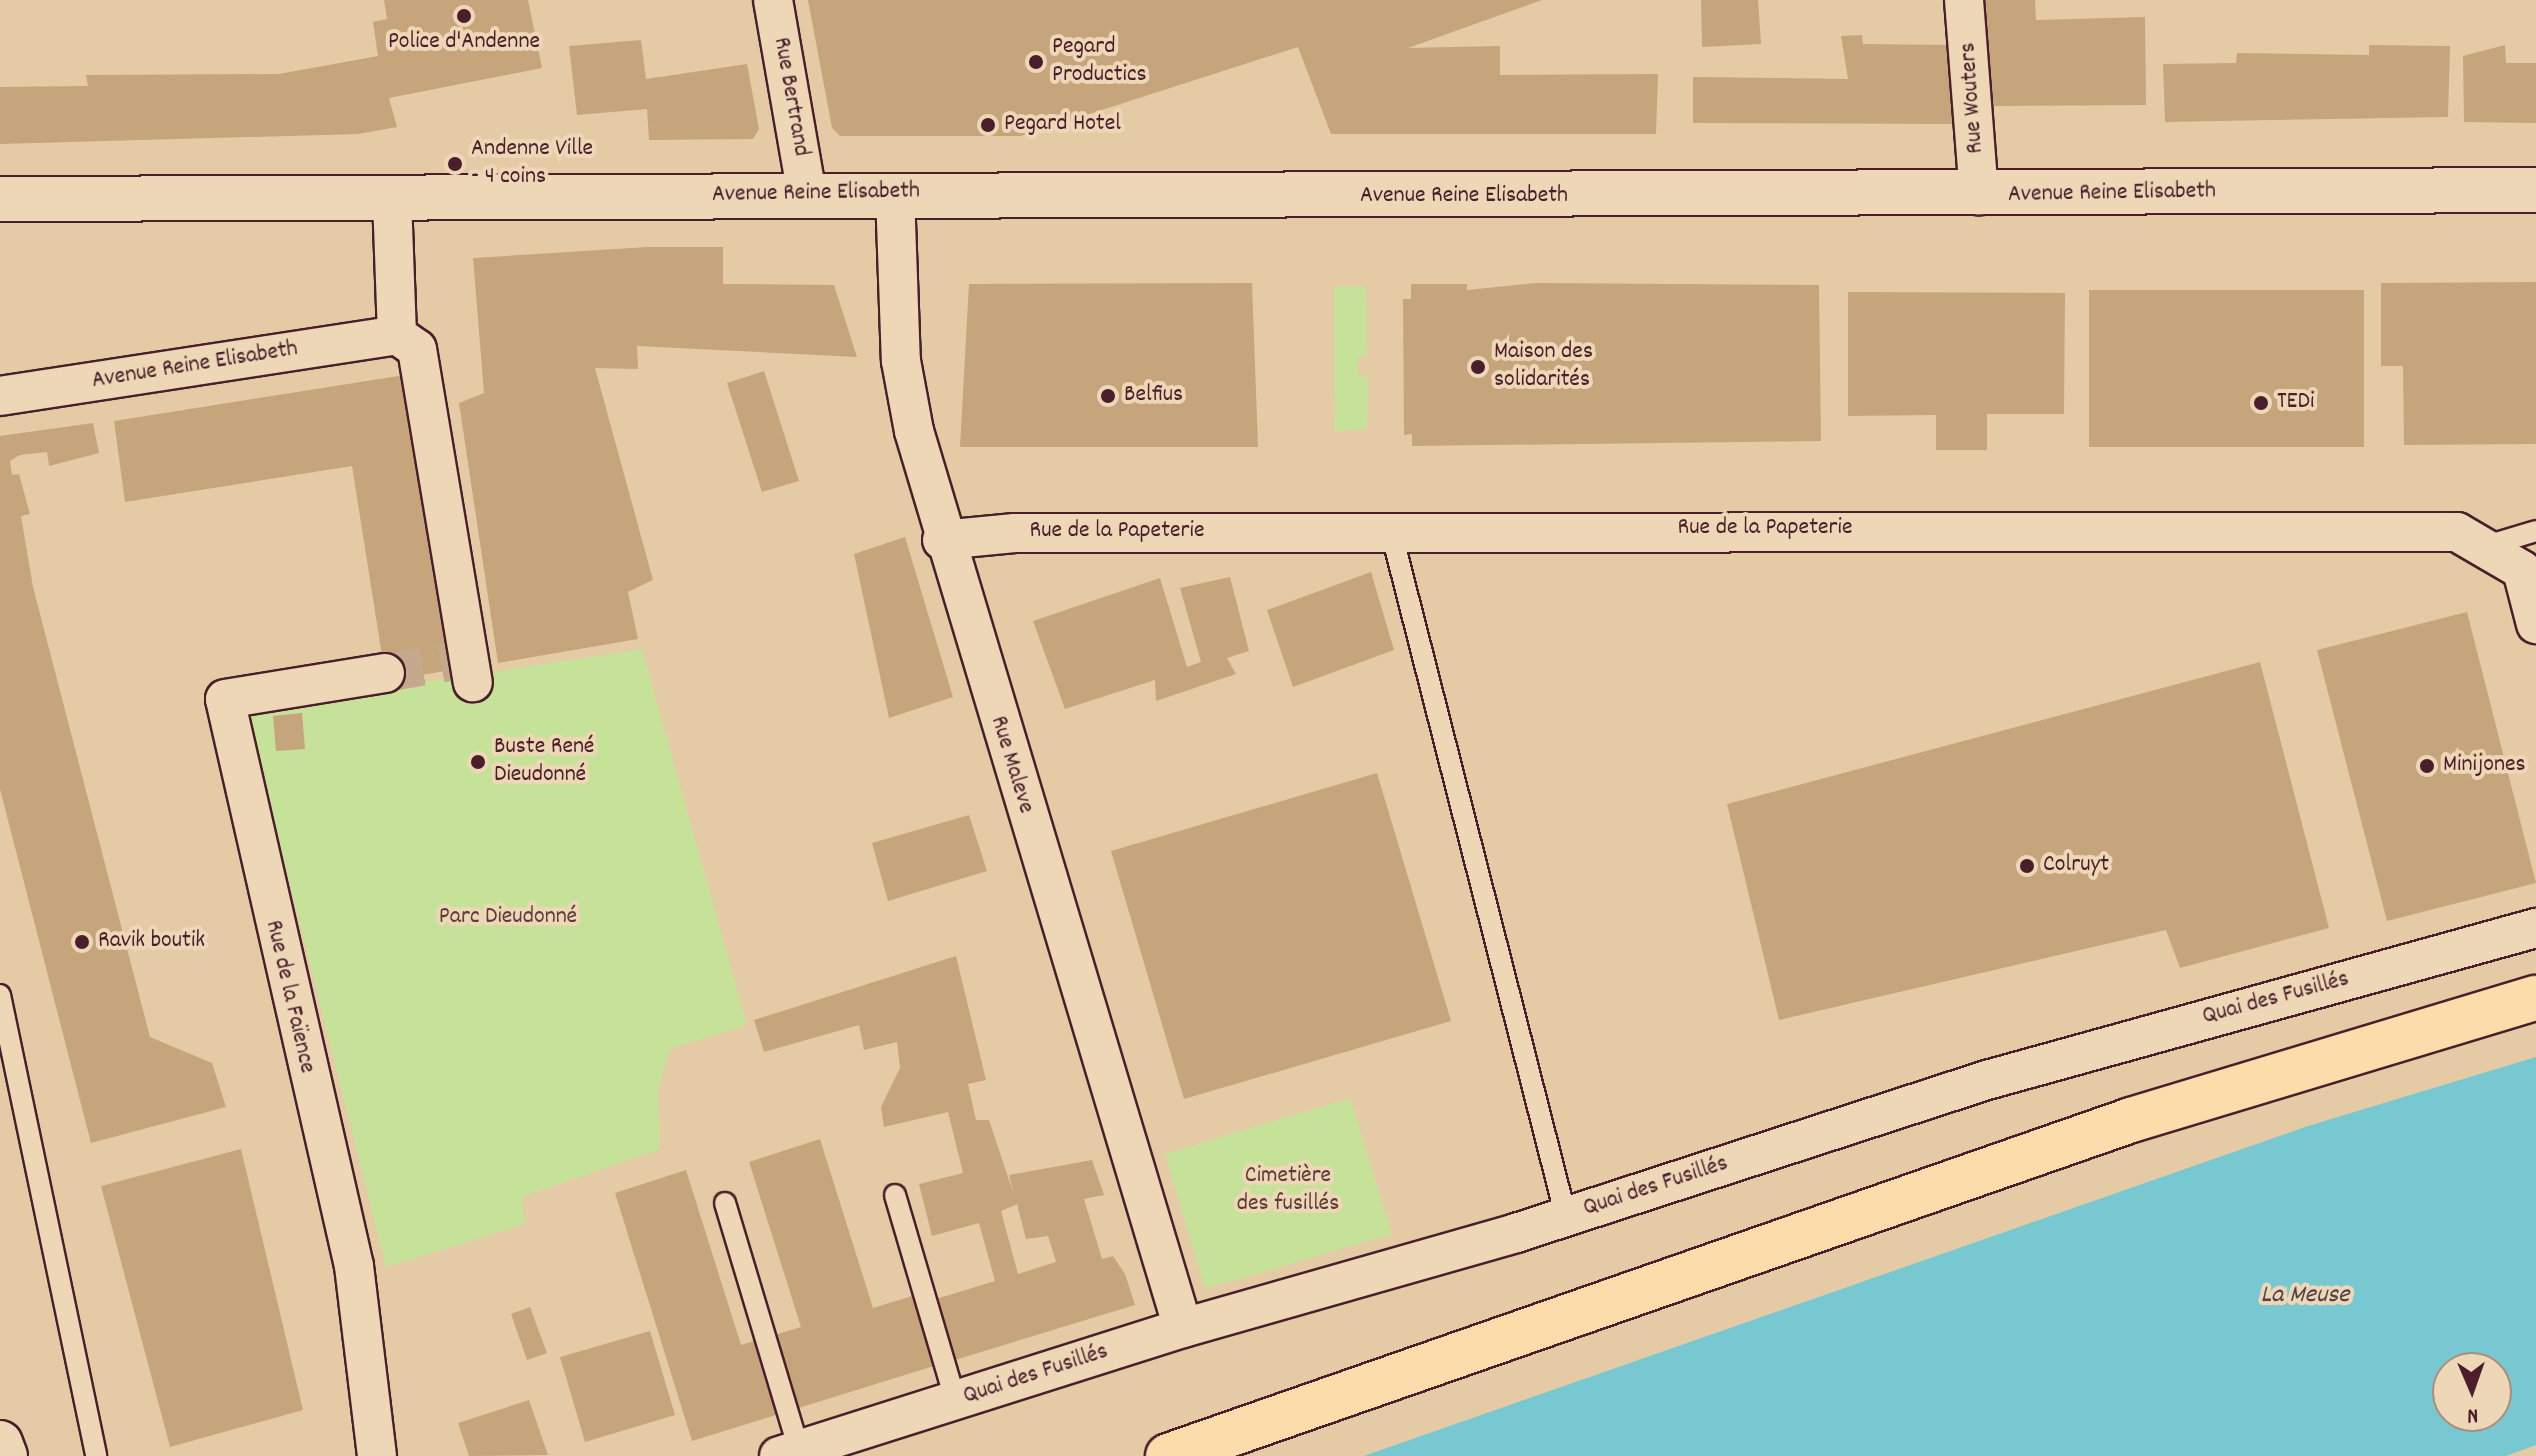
<!DOCTYPE html>
<html>
<head>
<meta charset="utf-8">
<style>
  body { margin:0 }
  #map { position:relative; width:2536px; height:1456px; overflow:hidden; background:#e4cba6; font-family:Dekko,sans-serif }
  div>[style] { position:absolute }
  [style*='--x'] { left:calc(var(--x)*1px); top:calc(var(--y)*1px); width:calc(var(--w)*1px); rotate:calc(var(--a)*1deg) }
  .green>* { inset:0; background:#c6e198 }
  .water>* { inset:0; background:#78c8d2 }
  .building>* { inset:0; background:#c6a57c }
  .minor-tunnel>* { height:38px; margin-top:-19px; transform-origin:0; background:repeating-linear-gradient(90deg,#c5a98d 0 38px,transparent 0 57px) }
  .roads { filter:drop-shadow(2px 0 #4a1f2b) drop-shadow(-2px 0 #4a1f2b) drop-shadow(0 2px #4a1f2b) drop-shadow(0 -2px #4a1f2b) }
  .service>* { height:20px; margin:-10px; padding:0 10px; transform-origin:10px; border-radius:10px; background:#edd7b6 }
  .minor>* { height:38px; margin:-19px; padding:0 19px; transform-origin:19px; border-radius:19px; background:#edd7b6 }
  .secondary>* { height:44px; margin:-22px; padding:0 22px; transform-origin:22px; border-radius:22px; background:#edd7b6 }
  .primary>* { height:44px; margin:-22px; padding:0 22px; transform-origin:22px; border-radius:22px; background:#fddcac }
  .dots>* { width:22px; height:22px; translate:-50% -50%; box-sizing:border-box; border:4px solid #edd7b6; border-radius:50% }
  span { translate:-50% -50%; white-space:nowrap; text-align:center; line-height:1.15; -webkit-text-stroke:8px #edd7b6; paint-order:stroke }
  .poi-label { font-size:24px; color:#4a1f2b }
  .left { translate:0 -50%; text-align:left }
  .street-label { font-size:24px; color:#4a1f2b }
  .park-label { font-size:24px; color:#5d3c3b }
  .water-label { font-size:26px; color:#53414c; font-style:italic }
  .north { position:absolute; left:2432px; top:1352px; width:80px; height:80px; box-sizing:border-box; background:#edd7b6; border:2px solid #ac8d7e; border-radius:50%; rotate:178deg; font-size:22px; font-weight:700; line-height:32px; text-align:center; color:#4a1f2b }
  .north::after { content:''; display:block; margin:auto; width:28px; height:36px; background:#4a1f2b; clip-path:polygon(50% 0,100% 100%,50% 72%,0 100%) }
</style>
</head>
<body>
<div id="map">
  <div class="green">
    <div style="clip-path:polygon(1334px 286px,1366px 286px,1367px 355px,1357px 357px,1358px 375px,1368px 376px,1367px 429px,1335px 431px)"></div>
    <div style="clip-path:polygon(642px 649px,747px 1025px,670px 1049px,658px 1089px,660px 1149px,522px 1197px,525px 1224px,386px 1267px,246px 709px)"></div>
    <div style="clip-path:polygon(1350px 1098px,1392px 1234px,1205px 1289px,1165px 1154px)"></div>
  </div>
  <div class="water">
    <div style="clip-path:polygon(evenodd,2536px 1057px,2536px 1445px,2506px 1456px,1364px 1456px,2308px 1126px,2536px 1057px,2448px 1368px,2496px 1368px,2496px 1416px,2448px 1416px,2448px 1368px)"></div>
  </div>
  <div class="building">
    <div style="clip-path:polygon(384px 0,528px 0,542px 68px,389px 98px,397px 127px,358px 134px,0 144px,0 87px,88px 86px,86px 75px,279px 74px,378px 56px,373px 22px,387px 19px)"></div>
    <div style="clip-path:polygon(808px 0,1542px 0,1408px 48px,1500px 46px,1500px 75px,1658px 74px,1656px 134px,1331px 134px,1298px 47px,1021px 136px,840px 136px,832px 128px)"></div>
    <div style="clip-path:polygon(1701px 0,1758px 0,1761px 44px,1702px 47px)"></div>
    <div style="clip-path:polygon(1984px 0,2035px 0,2036px 20px,2145px 17px,2146px 105px,1988px 106px)"></div>
    <div style="clip-path:polygon(1862px 35px,1863px 44px,1953px 45px,1953px 124px,1693px 123px,1693px 77px,1848px 79px,1841px 36px)"></div>
    <div style="clip-path:polygon(641px 40px,646px 79px,747px 64px,759px 129px,753px 139px,649px 140px,647px 109px,577px 115px,569px 46px)"></div>
    <div style="clip-path:polygon(2369px 45px,2450px 46px,2448px 117px,2165px 122px,2163px 64px,2236px 63px,2237px 53px,2369px 55px)"></div>
    <div style="clip-path:polygon(2505px 45px,2506px 63px,2536px 63px,2536px 123px,2464px 122px,2463px 56px)"></div>
    <div style="clip-path:polygon(648px 247px,723px 247px,723px 284px,834px 285px,857px 357px,637px 346px,638px 369px,595px 368px,653px 580px,628px 592px,638px 639px,498px 663px,459px 403px,484px 393px,473px 258px)"></div>
    <div style="clip-path:polygon(2536px 282px,2536px 444px,2404px 445px,2403px 366px,2381px 366px,2381px 283px)"></div>
    <div style="clip-path:polygon(1252px 283px,1258px 447px,960px 447px,969px 284px)"></div>
    <div style="clip-path:polygon(1536px 283px,1819px 285px,1821px 441px,1412px 446px,1412px 434px,1404px 435px,1403px 299px,1411px 299px,1411px 284px,1467px 284px,1467px 290px)"></div>
    <div style="clip-path:polygon(2089px 290px,2364px 290px,2364px 447px,2089px 447px)"></div>
    <div style="clip-path:polygon(1848px 292px,2065px 293px,2064px 414px,1987px 414px,1987px 450px,1936px 450px,1936px 415px,1848px 416px)"></div>
    <div style="clip-path:polygon(764px 371px,799px 481px,762px 492px,727px 383px)"></div>
    <div style="clip-path:polygon(405px 375px,451px 670px,386px 681px,352px 466px,125px 502px,114px 421px)"></div>
    <div style="clip-path:polygon(93px 423px,99px 453px,49px 466px,47px 452px,20px 455px,10px 461px,12px 475px,19px 474px,30px 514px,21px 516px,33px 587px,150px 1037px,212px 1063px,226px 1107px,91px 1143px,0 789px,0 436px)"></div>
    <div style="clip-path:polygon(905px 537px,953px 697px,889px 718px,854px 554px)"></div>
    <div style="clip-path:polygon(1371px 572px,1394px 650px,1293px 687px,1267px 610px)"></div>
    <div style="clip-path:polygon(1230px 577px,1249px 651px,1227px 658px,1236px 674px,1156px 701px,1155px 680px,1065px 709px,1033px 621px,1160px 578px,1187px 667px,1201px 662px,1180px 588px)"></div>
    <div style="clip-path:polygon(2467px 612px,2536px 883px,2387px 921px,2317px 650px)"></div>
    <div style="clip-path:polygon(2260px 662px,2329px 928px,2180px 968px,2166px 930px,1779px 1020px,1727px 804px)"></div>
    <div style="clip-path:polygon(302px 713px,305px 749px,276px 751px,273px 716px)"></div>
    <div style="clip-path:polygon(1377px 773px,1451px 1021px,1184px 1099px,1111px 851px)"></div>
    <div style="clip-path:polygon(969px 815px,987px 871px,888px 901px,872px 843px)"></div>
    <div style="clip-path:polygon(evenodd,956px 956px,986px 1080px,968px 1084px,976px 1120px,989px 1120px,1014px 1195px,1009px 1175px,1092px 1160px,1104px 1195px,1084px 1199px,1102px 1259px,1113px 1256px,1125px 1274px,1135px 1305px,955px 1360px,936px 1299px,995px 1281px,979px 1223px,932px 1236px,919px 1184px,963px 1173px,948px 1112px,884px 1127px,881px 1107px,900px 1068px,897px 1042px,864px 1050px,859px 1025px,764px 1052px,754px 1020px,956px 956px,1017px 1204px,1026px 1239px,1048px 1236px,1056px 1262px,1018px 1274px,1001px 1211px,1017px 1204px)"></div>
    <div style="clip-path:polygon(820px 1139px,873px 1308px,912px 1296px,934px 1366px,692px 1441px,615px 1193px,686px 1170px,741px 1345px,801px 1327px,749px 1162px)"></div>
    <div style="clip-path:polygon(241px 1149px,303px 1410px,170px 1447px,101px 1186px)"></div>
    <div style="clip-path:polygon(530px 1307px,547px 1353px,527px 1360px,511px 1314px)"></div>
    <div style="clip-path:polygon(650px 1331px,675px 1415px,585px 1442px,560px 1357px)"></div>
    <div style="clip-path:polygon(529px 1400px,548px 1455px,469px 1456px,458px 1423px)"></div>
  </div>
  <div class="minor-tunnel">
    <div style="--x:385;--y:673;--w:66;--a:-9.6"></div>
  </div>
  <div class="roads">
    <div class="service">
      <div style="--x:1391;--y:531;--w:708;--a:75.69"></div>
      <div style="--x:2483;--y:547;--w:55;--a:-16.8"></div>
      <div style="--x:0;--y:995;--w:471;--a:78.2"></div>
      <div style="--x:895;--y:1195;--w:216;--a:73.6"></div>
      <div style="--x:725;--y:1203;--w:258;--a:73.3"></div>
    </div>
    <div class="minor">
      <div style="--x:773;--y:0;--w:197;--a:80.1"></div>
      <div style="--x:1964;--y:0;--w:196;--a:85.6"></div>
      <div style="--x:895;--y:193;--w:168;--a:88"></div>
      <div style="--x:901;--y:361;--w:71;--a:79.5"></div>
      <div style="--x:914;--y:431;--w:936;--a:73.31"></div>
      <div style="--x:397;--y:335;--w:24;--a:35"></div>
      <div style="--x:417;--y:349;--w:338;--a:80.5"></div>
      <div style="--x:0;--y:396;--w:402;--a:-8.7"></div>
      <div style="--x:397;--y:335;--w:136;--a:-92.1"></div>
      <div style="--x:942;--y:540;--w:73;--a:-5.5"></div>
      <div style="--x:1015;--y:533;--w:1442;--a:-0.04"></div>
      <div style="--x:2457;--y:532;--w:75;--a:30.3"></div>
      <div style="--x:2522;--y:570;--w:56;--a:75.5"></div>
      <div style="--x:377;--y:1456;--w:191;--a:-96.9"></div>
      <div style="--x:354;--y:1266;--w:581;--a:-102.82"></div>
      <div style="--x:225;--y:699;--w:162;--a:-9.2"></div>
      <div style="--x:779;--y:1456;--w:424;--a:-17.6"></div>
      <div style="--x:1183;--y:1328;--w:346;--a:-15.9"></div>
      <div style="--x:1516;--y:1233;--w:495;--a:-18"></div>
      <div style="--x:1987;--y:1080;--w:570;--a:-15.48"></div>
    </div>
    <div class="secondary">
      <div style="--x:0;--y:199;--w:2536;--a:-0.2"></div>
      <div style="--x:0;--y:1443;--w:14;--a:69"></div>
    </div>
    <div class="primary">
      <div style="--x:1168;--y:1456;--w:1020;--a:-19.23"></div>
      <div style="--x:2131;--y:1120;--w:423;--a:-16.8"></div>
    </div>
  </div>
  <div class="dots">
    <div style="left:464px;top:16px;background:#4a1f2b"></div>
    <div style="left:1036px;top:62px;background:#4a1f2b"></div>
    <div style="left:988px;top:125px;background:#4a1f2b"></div>
    <div style="left:455px;top:164px;background:#4a1f2b"></div>
    <div style="left:1478px;top:367px;background:#4a1f2b"></div>
    <div style="left:1108px;top:396px;background:#4a1f2b"></div>
    <div style="left:2261px;top:403px;background:#4a1f2b"></div>
    <div style="left:478px;top:762px;background:#4a1f2b"></div>
    <div style="left:2427px;top:766px;background:#4a1f2b"></div>
    <div style="left:2027px;top:866px;background:#4a1f2b"></div>
    <div style="left:82px;top:942px;background:#4a1f2b"></div>
  </div>
  <div class="poi-label">
    <span style="left:464px;top:43px">Police d'Andenne</span>
    <span class="left" style="left:1052px;top:62px">Pegard<br>Productics</span>
    <span class="left" style="left:1004px;top:125px">Pegard Hotel</span>
    <span class="left" style="left:471px;top:164px">Andenne Ville<br>- 4 coins</span>
    <span class="left" style="left:1494px;top:367px">Maison des<br>solidarités</span>
    <span class="left" style="left:1124px;top:396px">Belfius</span>
    <span class="left" style="left:2277px;top:403px">TEDi</span>
    <span class="left" style="left:494px;top:762px">Buste René<br>Dieudonné</span>
    <span class="left" style="left:2443px;top:766px">Minijones</span>
    <span class="left" style="left:2043px;top:866px">Colruyt</span>
    <span class="left" style="left:98px;top:942px">Ravik boutik</span>
  </div>
  <div class="street-label">
    <span style="left:790px;top:97px;rotate:80deg">Rue Bertrand</span>
    <span style="left:1973px;top:98px;rotate:-94deg">Rue Wouters</span>
    <span style="left:816px;top:194px;rotate:-1deg">Avenue Reine Elisabeth</span>
    <span style="left:2112px;top:194px;rotate:-1deg">Avenue Reine Elisabeth</span>
    <span style="left:1464px;top:197px">Avenue Reine Elisabeth</span>
    <span style="left:195px;top:366px;rotate:-9deg">Avenue Reine Elisabeth</span>
    <span style="left:1765px;top:529px">Rue de la Papeterie</span>
    <span style="left:1117px;top:532px">Rue de la Papeterie</span>
    <span style="left:1011px;top:765px;rotate:73deg">Rue Maleve</span>
    <span style="left:289px;top:997px;rotate:77deg">Rue de la Faïence</span>
    <span style="left:2276px;top:999px;rotate:-15deg">Quai des Fusillés</span>
    <span style="left:1656px;top:1187px;rotate:-18deg">Quai des Fusillés</span>
    <span style="left:1036px;top:1375px;rotate:-18deg">Quai des Fusillés</span>
  </div>
  <div class="park-label">
    <span style="left:508px;top:918px">Parc Dieudonné</span>
    <span style="left:1288px;top:1191px">Cimetière<br>des fusillés</span>
  </div>
  <div class="water-label">
    <span style="left:2305px;top:1296px">La Meuse</span>
  </div>
  <div class="north">N</div>
</div>
</body>
</html>
